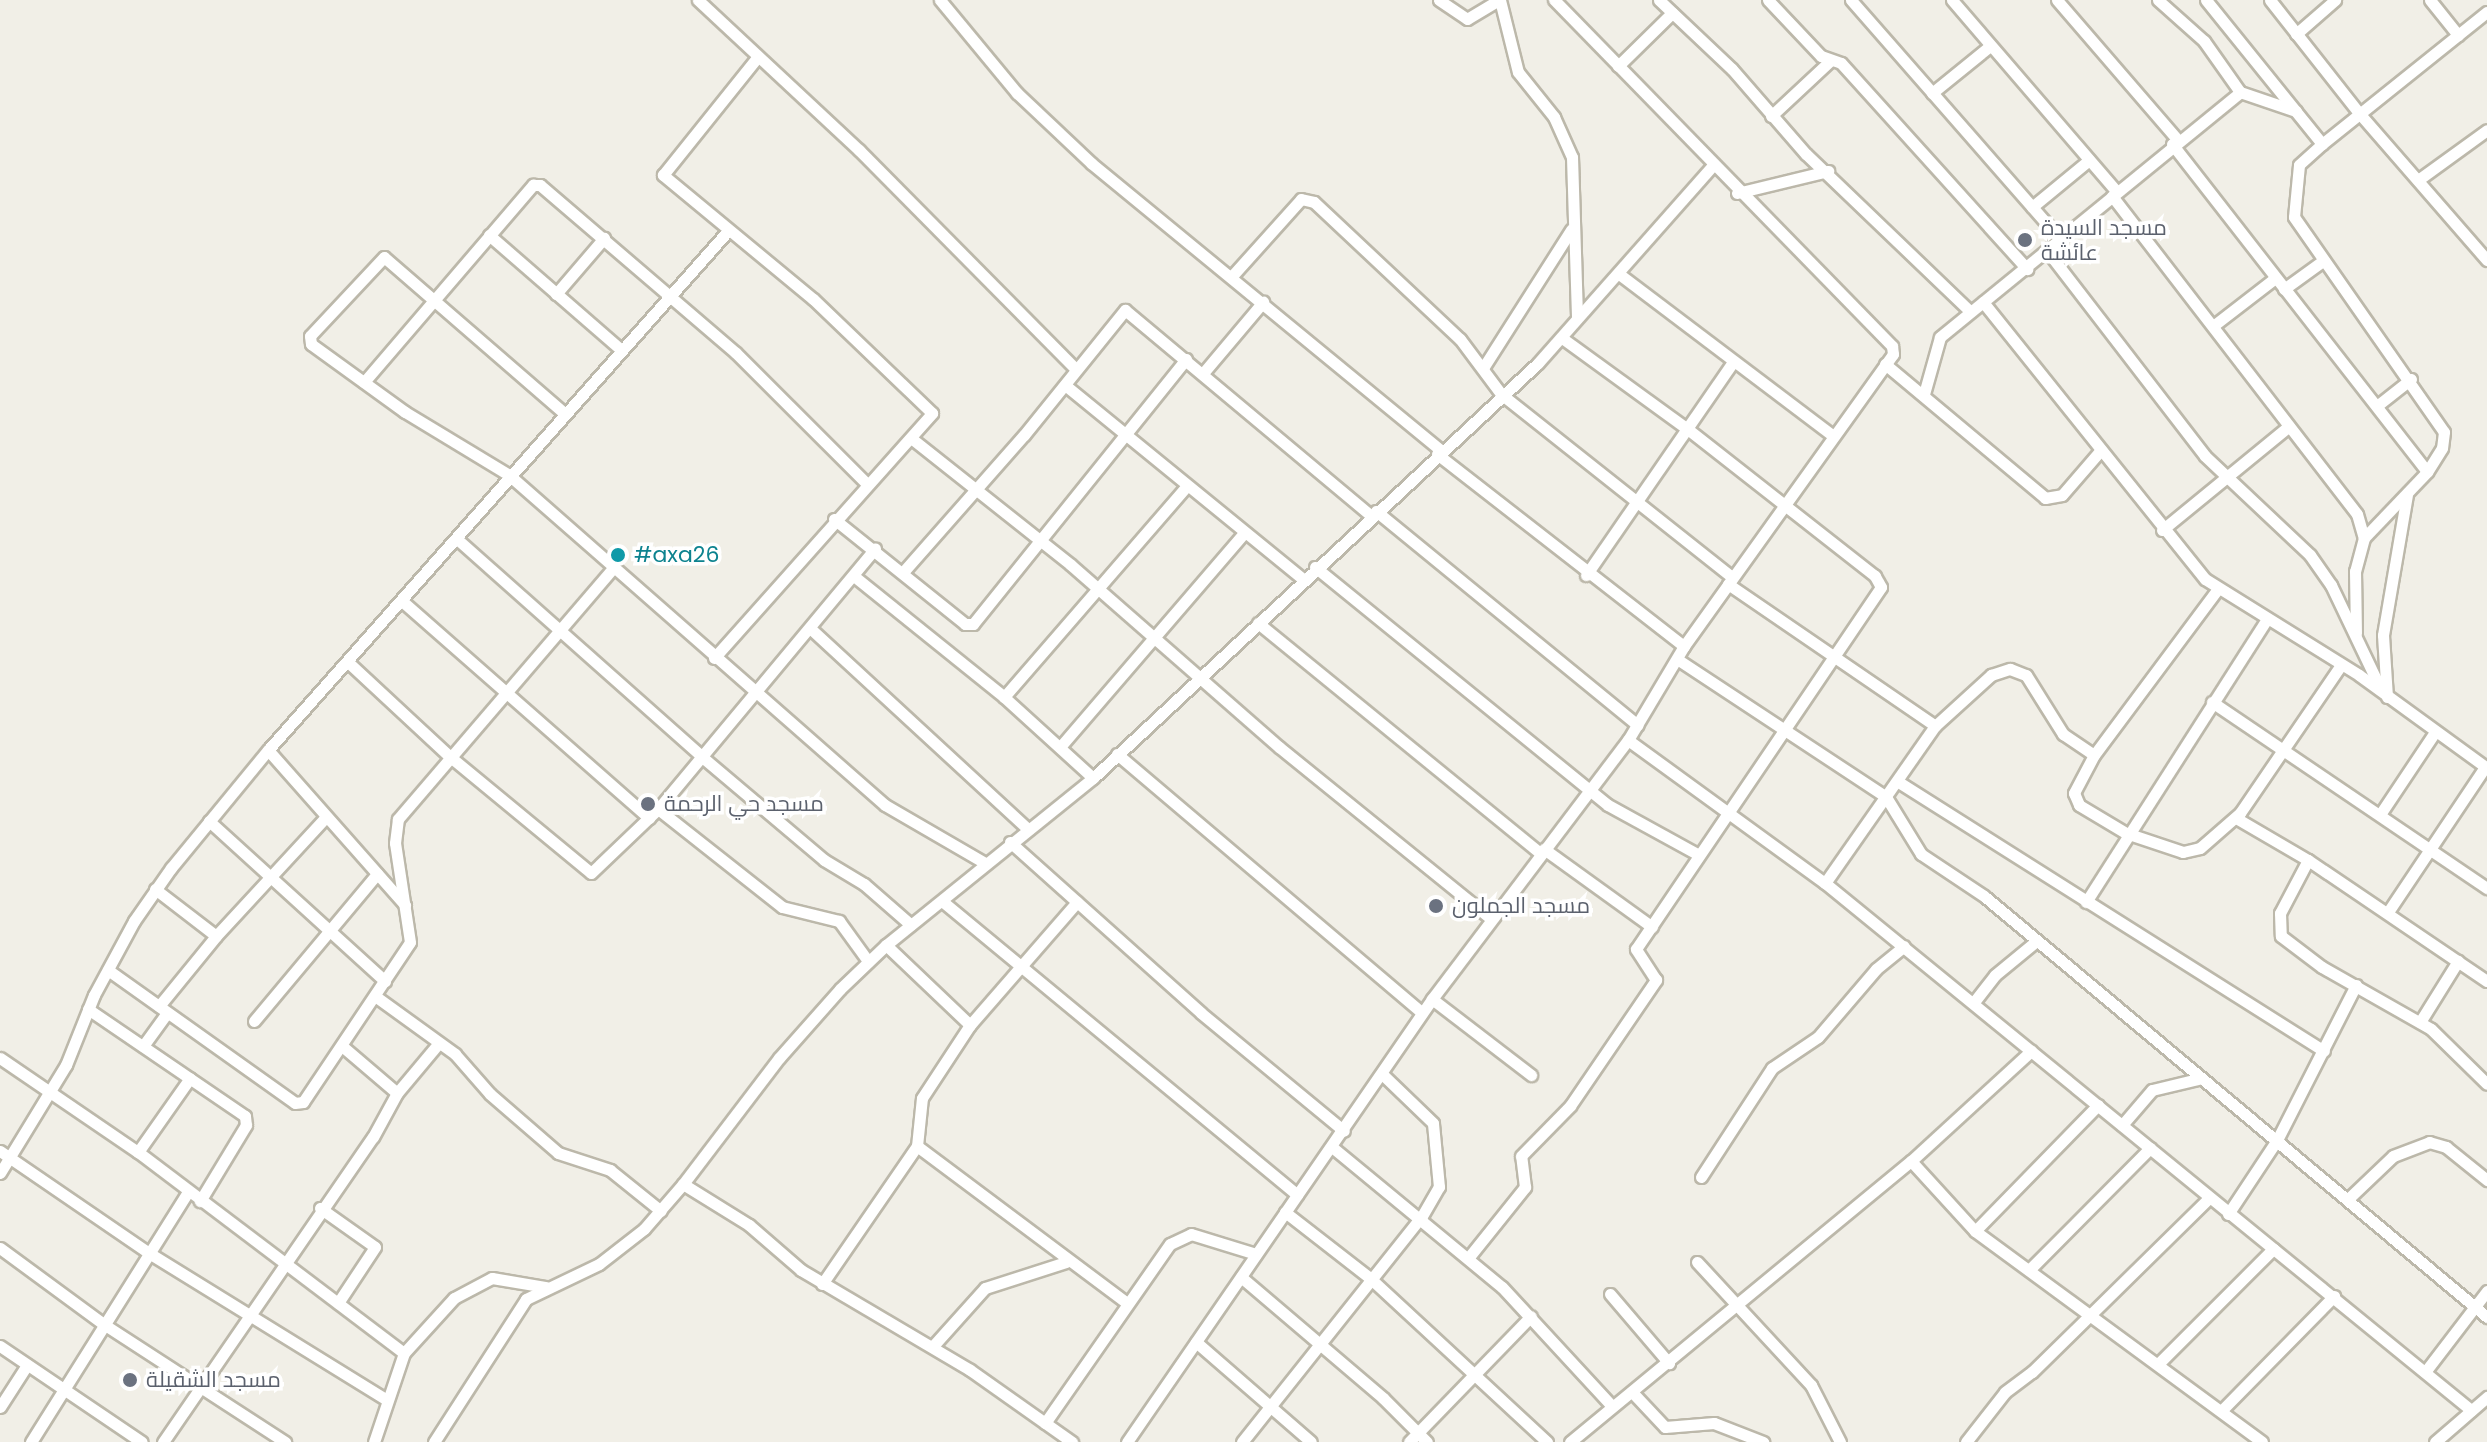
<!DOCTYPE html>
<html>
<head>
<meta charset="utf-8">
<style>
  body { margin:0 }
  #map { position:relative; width:2487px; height:1442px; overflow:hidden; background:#f1efe7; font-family:Poppins,Cairo,sans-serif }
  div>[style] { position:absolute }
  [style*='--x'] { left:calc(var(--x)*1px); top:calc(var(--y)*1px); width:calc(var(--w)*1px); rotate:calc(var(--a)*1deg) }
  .roads { filter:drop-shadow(2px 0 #bcb8aa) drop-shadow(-2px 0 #bcb8aa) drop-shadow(0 2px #bcb8aa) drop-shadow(0 -2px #bcb8aa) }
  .minor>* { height:11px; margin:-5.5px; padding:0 5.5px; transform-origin:5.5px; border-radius:5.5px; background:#fff }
  .dots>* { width:22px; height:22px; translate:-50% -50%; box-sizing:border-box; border:4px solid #fff; border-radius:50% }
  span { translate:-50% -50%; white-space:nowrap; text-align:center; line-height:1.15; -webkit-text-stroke:7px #fff; paint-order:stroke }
  .worship-label { font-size:22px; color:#5b616d }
  .left { translate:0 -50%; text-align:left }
  .culture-label { font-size:22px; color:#0d838f }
</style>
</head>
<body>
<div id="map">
  <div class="roads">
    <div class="minor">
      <div style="--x:698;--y:0;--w:220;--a:43"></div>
      <div style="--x:859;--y:150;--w:308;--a:45.3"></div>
      <div style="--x:940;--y:0;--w:121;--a:50.4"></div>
      <div style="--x:1017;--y:93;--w:102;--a:43.4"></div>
      <div style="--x:1091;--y:163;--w:453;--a:39.4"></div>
      <div style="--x:1439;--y:0;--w:34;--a:34"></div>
      <div style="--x:1467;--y:19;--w:37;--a:-31"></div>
      <div style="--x:1500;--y:0;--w:74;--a:76"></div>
      <div style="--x:1518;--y:72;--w:58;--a:51.3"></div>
      <div style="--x:1554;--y:117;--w:44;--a:65.8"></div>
      <div style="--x:1572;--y:157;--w:161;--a:88.2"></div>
      <div style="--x:1659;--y:0;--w:100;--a:43.4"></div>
      <div style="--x:1732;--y:69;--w:113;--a:49"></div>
      <div style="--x:1806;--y:154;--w:227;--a:43.8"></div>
      <div style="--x:1768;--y:0;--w:77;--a:46.6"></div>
      <div style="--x:1821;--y:56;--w:21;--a:19"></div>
      <div style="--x:1841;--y:63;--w:278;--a:47.9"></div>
      <div style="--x:1851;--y:0;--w:319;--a:48.8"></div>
      <div style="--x:1952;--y:0;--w:253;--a:49.3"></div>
      <div style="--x:2057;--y:0;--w:185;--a:49.2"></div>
      <div style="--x:2158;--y:0;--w:62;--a:41.7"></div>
      <div style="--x:2204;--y:41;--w:62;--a:54.8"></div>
      <div style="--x:2240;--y:92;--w:59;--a:18.7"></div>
      <div style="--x:2206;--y:0;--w:185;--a:51.1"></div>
      <div style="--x:2322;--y:144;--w:211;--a:-38.7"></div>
      <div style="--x:2270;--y:0;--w:144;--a:51.8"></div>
      <div style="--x:2359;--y:113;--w:195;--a:49"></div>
      <div style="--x:2430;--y:0;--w:45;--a:51.3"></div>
      <div style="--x:2296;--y:34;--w:52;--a:-41.1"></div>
      <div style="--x:1618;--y:66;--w:76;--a:-44.5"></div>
      <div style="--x:1932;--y:93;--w:75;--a:-39"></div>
      <div style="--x:1771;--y:116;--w:82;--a:-43"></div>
      <div style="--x:2172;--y:144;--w:415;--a:52.1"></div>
      <div style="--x:2322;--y:144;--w:31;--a:138"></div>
      <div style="--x:2299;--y:165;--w:52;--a:95.5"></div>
      <div style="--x:2294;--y:217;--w:262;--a:55.1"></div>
      <div style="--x:2444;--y:432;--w:16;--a:97"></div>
      <div style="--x:2442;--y:448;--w:28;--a:122"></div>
      <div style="--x:2427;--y:472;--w:91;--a:133.7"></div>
      <div style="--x:2418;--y:180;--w:85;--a:-35.9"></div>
      <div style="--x:1737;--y:193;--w:94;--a:-13.6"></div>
      <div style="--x:2112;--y:196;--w:401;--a:52.4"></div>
      <div style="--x:2357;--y:514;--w:25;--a:74"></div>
      <div style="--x:2364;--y:538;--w:34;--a:105"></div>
      <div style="--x:2355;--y:571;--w:62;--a:89.1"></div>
      <div style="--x:2032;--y:207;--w:74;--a:-39.5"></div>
      <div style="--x:489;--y:235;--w:174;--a:41"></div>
      <div style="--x:2048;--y:252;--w:257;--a:52.4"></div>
      <div style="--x:2205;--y:456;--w:144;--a:43.3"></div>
      <div style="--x:2310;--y:555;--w:37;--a:55"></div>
      <div style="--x:2331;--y:585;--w:116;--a:64.5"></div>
      <div style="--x:1619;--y:274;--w:268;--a:37.1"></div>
      <div style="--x:1232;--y:276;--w:103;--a:-48.1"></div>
      <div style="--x:1301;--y:199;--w:13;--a:13"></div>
      <div style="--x:1314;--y:202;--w:200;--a:43.2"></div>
      <div style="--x:1460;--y:339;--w:69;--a:53.3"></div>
      <div style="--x:1501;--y:394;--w:295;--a:38.4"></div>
      <div style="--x:2284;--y:289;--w:49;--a:-35.9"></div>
      <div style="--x:556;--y:294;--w:74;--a:-49.4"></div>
      <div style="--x:1983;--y:302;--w:355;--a:51.3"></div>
      <div style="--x:2205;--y:579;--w:181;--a:31.9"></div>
      <div style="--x:2359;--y:675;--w:158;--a:36"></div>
      <div style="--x:2213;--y:326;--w:78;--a:-37.7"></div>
      <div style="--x:1885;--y:364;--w:209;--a:39.9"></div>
      <div style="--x:2045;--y:498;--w:17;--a:-10"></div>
      <div style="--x:2062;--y:495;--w:58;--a:-49.2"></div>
      <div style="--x:1483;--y:368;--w:164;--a:-57.5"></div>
      <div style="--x:1204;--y:372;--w:92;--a:-49.9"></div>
      <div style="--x:364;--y:382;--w:260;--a:-49.4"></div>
      <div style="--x:533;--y:185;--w:7;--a:0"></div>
      <div style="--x:540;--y:185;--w:258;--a:40.6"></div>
      <div style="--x:736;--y:353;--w:185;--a:45"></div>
      <div style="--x:1065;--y:385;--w:307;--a:39.2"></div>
      <div style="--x:1924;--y:394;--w:59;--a:-74.3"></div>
      <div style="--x:1940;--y:337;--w:387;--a:-39.2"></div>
      <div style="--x:2378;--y:405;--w:42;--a:-38.2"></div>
      <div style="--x:564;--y:413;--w:238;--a:-139.1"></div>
      <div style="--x:384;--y:257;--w:108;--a:133.1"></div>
      <div style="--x:310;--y:336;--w:8;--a:83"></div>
      <div style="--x:311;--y:344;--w:116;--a:35.9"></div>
      <div style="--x:405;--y:412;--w:122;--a:31.2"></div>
      <div style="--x:509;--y:475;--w:500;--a:41.27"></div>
      <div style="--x:885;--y:805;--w:116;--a:30.1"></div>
      <div style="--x:911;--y:438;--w:204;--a:38.4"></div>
      <div style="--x:1071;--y:565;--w:276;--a:41.2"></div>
      <div style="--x:1279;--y:747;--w:272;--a:39"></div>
      <div style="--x:1437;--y:454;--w:313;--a:37.9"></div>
      <div style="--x:1376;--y:511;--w:338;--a:39.3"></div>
      <div style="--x:834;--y:519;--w:168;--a:38.7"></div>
      <div style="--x:965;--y:624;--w:8;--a:0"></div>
      <div style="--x:973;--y:624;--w:340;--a:-51.2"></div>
      <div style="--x:2162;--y:530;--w:164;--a:-39.3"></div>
      <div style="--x:457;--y:539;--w:327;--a:41.6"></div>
      <div style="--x:701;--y:756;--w:161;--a:40.2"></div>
      <div style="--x:824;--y:860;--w:47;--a:31"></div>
      <div style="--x:864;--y:884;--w:62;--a:41.1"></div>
      <div style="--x:1315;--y:567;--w:377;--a:39.1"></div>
      <div style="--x:1608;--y:805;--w:102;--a:28.8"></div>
      <div style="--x:904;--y:571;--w:181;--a:-48.6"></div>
      <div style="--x:1024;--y:435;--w:161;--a:-51.1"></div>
      <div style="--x:1125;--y:310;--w:321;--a:39.9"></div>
      <div style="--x:1586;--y:575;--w:257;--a:-55.4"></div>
      <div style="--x:855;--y:577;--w:191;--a:38.8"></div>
      <div style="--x:1004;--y:697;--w:120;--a:42.3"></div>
      <div style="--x:1728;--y:584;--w:251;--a:34.4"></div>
      <div style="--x:2217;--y:590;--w:206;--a:126.7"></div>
      <div style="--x:2094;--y:755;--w:43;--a:117.8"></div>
      <div style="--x:2074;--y:793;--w:13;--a:67"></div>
      <div style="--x:2079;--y:805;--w:55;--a:30.8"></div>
      <div style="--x:2126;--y:833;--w:60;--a:18.4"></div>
      <div style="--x:2183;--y:852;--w:17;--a:-13"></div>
      <div style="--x:2200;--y:848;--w:53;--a:-41.2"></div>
      <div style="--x:2240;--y:813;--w:179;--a:-55.7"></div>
      <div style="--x:402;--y:601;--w:329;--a:41.3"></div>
      <div style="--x:1258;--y:623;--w:364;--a:39.2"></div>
      <div style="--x:811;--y:629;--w:295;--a:42.7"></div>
      <div style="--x:714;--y:658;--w:328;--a:-48.3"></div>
      <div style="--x:932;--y:413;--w:165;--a:-136.2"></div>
      <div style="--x:813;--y:299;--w:195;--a:-140.4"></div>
      <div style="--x:663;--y:175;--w:149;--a:-51.3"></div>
      <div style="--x:1677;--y:659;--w:250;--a:33.4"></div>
      <div style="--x:1886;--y:797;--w:67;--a:58.4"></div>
      <div style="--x:1921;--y:854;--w:76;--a:33.7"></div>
      <div style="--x:1984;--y:896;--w:656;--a:39.93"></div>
      <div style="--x:349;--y:663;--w:135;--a:42.9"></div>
      <div style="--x:448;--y:755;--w:185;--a:39.5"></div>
      <div style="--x:591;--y:873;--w:93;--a:-43.7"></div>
      <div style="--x:658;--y:809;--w:339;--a:-50.2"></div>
      <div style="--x:1004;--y:697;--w:278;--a:-49.1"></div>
      <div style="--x:2387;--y:697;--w:62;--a:-93.7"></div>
      <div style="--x:2383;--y:635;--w:142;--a:-80.3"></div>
      <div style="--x:2212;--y:702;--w:332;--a:34.1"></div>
      <div style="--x:1628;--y:740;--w:243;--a:36"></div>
      <div style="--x:1825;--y:883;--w:834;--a:39.21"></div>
      <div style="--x:1060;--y:747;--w:282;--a:-49.3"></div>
      <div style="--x:268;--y:750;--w:207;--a:48.5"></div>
      <div style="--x:1117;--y:754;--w:400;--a:40.3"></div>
      <div style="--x:1897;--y:781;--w:505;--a:32.31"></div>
      <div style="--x:658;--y:809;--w:158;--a:38.3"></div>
      <div style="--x:782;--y:907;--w:59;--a:13.8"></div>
      <div style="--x:839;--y:921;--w:49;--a:54.1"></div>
      <div style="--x:2381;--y:813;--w:97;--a:-56.3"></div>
      <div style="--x:2236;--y:818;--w:83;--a:30.3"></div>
      <div style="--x:2308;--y:860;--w:216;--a:34.1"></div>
      <div style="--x:209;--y:821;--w:238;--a:42.3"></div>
      <div style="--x:1010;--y:842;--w:256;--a:41.8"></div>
      <div style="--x:1201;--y:1013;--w:185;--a:39.5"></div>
      <div style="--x:1544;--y:849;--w:133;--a:35.8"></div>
      <div style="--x:2308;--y:860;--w:60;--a:117.8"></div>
      <div style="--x:2280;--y:913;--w:23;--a:88"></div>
      <div style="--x:2281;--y:936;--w:51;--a:37.1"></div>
      <div style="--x:2322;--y:967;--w:125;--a:29.6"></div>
      <div style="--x:2431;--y:1029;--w:78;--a:44.5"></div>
      <div style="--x:1825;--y:883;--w:192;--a:-55"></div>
      <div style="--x:1935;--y:726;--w:76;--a:-42.3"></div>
      <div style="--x:1991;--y:675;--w:20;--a:-18"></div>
      <div style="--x:2010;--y:669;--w:17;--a:21"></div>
      <div style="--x:2026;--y:675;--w:70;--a:57.9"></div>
      <div style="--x:2063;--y:734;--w:37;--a:34"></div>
      <div style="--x:155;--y:889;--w:77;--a:37.6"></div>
      <div style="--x:942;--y:901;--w:461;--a:39.6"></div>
      <div style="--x:2086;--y:902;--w:335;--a:-57.4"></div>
      <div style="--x:2388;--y:912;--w:174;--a:-56.2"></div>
      <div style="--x:886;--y:945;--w:116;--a:43.6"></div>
      <div style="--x:108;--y:970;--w:229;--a:35.4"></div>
      <div style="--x:295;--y:1103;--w:8;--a:-7"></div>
      <div style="--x:303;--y:1102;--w:192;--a:-56.2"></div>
      <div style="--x:410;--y:942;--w:100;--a:-98.6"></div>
      <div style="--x:395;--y:843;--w:24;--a:-83"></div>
      <div style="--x:398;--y:819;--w:329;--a:-49.4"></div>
      <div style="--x:375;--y:996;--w:99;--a:35.9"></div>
      <div style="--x:455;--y:1054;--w:53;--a:48.8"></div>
      <div style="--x:490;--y:1094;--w:90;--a:40.9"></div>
      <div style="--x:558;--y:1153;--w:55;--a:18.1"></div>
      <div style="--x:610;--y:1170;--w:65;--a:38.8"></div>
      <div style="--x:1432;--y:999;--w:125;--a:37.5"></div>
      <div style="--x:1974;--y:1002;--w:34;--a:-52"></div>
      <div style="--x:1995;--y:975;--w:52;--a:-39.5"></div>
      <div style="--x:159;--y:1006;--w:90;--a:-50.8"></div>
      <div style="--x:216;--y:936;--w:161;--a:-47.3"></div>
      <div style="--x:88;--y:1009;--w:190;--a:34.3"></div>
      <div style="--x:245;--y:1116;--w:9;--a:84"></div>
      <div style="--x:246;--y:1125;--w:89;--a:121.2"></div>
      <div style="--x:254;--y:1021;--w:192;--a:-50.1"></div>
      <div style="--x:2420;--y:1022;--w:72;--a:-58.1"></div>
      <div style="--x:143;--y:1046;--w:41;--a:-54"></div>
      <div style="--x:342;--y:1046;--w:72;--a:40.5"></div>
      <div style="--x:0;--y:1058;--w:167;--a:34.3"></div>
      <div style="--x:138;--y:1152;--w:333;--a:37.1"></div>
      <div style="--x:2122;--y:1125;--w:46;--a:-49.4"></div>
      <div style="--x:2152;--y:1090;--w:51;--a:-13.5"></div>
      <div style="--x:917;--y:1146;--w:262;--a:36.8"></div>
      <div style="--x:1332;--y:1147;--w:220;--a:39.5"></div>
      <div style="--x:1502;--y:1287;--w:162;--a:47.3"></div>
      <div style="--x:0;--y:1151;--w:181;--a:34.4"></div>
      <div style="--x:149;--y:1253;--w:280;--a:31.7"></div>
      <div style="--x:138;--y:1152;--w:90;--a:-54.9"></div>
      <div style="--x:1911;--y:1161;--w:95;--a:47.6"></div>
      <div style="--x:1975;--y:1231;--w:356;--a:36.3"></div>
      <div style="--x:0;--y:1173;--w:127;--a:-58.6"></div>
      <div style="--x:66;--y:1065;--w:75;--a:-68.2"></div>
      <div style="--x:94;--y:995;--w:84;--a:-61.6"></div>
      <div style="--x:134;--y:921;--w:65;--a:-55.1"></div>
      <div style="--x:171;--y:868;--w:153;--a:-50.6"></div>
      <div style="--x:268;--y:750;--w:692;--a:-48.46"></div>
      <div style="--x:1701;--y:1177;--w:130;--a:-56.9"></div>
      <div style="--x:1772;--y:1068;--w:55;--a:-34"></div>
      <div style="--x:1818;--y:1037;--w:89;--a:-49.5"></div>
      <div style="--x:1876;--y:969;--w:36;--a:-39"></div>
      <div style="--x:683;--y:1184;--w:158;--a:-52.7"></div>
      <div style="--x:779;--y:1058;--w:92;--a:-48.5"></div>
      <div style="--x:840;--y:989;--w:64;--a:-43.7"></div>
      <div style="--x:886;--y:945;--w:266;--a:-38.9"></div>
      <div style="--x:1093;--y:778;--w:608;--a:-43"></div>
      <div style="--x:1538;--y:363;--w:264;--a:-48.5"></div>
      <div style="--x:2348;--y:1199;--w:62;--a:-43.7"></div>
      <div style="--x:2393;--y:1156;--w:39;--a:-21"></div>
      <div style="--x:2429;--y:1142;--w:18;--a:16"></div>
      <div style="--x:2446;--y:1147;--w:53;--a:38.8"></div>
      <div style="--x:320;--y:1208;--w:67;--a:35.3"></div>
      <div style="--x:375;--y:1247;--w:67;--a:123.5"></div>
      <div style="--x:1285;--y:1212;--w:109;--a:37.9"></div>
      <div style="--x:1371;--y:1279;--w:240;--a:42.8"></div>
      <div style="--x:2228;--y:1214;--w:89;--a:-56.5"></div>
      <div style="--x:2277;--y:1140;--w:174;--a:-63"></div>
      <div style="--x:1975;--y:1231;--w:176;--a:-45.7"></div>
      <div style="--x:0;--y:1248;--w:130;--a:36.3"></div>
      <div style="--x:105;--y:1325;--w:215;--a:33"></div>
      <div style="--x:1469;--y:1257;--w:90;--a:-51.3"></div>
      <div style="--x:1525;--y:1187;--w:31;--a:-97"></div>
      <div style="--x:1521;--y:1156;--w:70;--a:-45.6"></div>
      <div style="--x:1570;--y:1106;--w:153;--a:-55.7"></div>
      <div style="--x:1656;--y:980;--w:37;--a:-123"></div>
      <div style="--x:1636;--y:949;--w:437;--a:-55.9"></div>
      <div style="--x:1881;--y:587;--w:13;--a:-119"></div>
      <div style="--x:1875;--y:576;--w:240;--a:-141.9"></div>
      <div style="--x:1686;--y:428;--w:153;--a:-144"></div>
      <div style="--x:1697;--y:1262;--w:168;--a:47.2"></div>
      <div style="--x:1811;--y:1385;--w:64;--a:63"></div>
      <div style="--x:2029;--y:1270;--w:172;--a:-45.2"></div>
      <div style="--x:1241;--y:1277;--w:187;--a:40.4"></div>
      <div style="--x:1383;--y:1398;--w:62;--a:45"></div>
      <div style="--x:822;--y:1284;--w:168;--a:-55.5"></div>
      <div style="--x:917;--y:1146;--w:48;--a:-84.1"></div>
      <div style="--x:922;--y:1098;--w:87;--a:-56.7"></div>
      <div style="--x:970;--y:1025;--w:163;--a:-49"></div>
      <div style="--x:1610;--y:1294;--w:91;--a:49.5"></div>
      <div style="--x:1196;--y:1342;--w:152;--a:41"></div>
      <div style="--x:0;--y:1346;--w:171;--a:34.1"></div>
      <div style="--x:933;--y:1346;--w:78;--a:-48.1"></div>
      <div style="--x:985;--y:1288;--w:85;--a:-17.8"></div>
      <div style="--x:2158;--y:1364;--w:163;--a:-45"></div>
      <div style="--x:2425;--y:1372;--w:102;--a:-52.6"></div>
      <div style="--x:1632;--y:1392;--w:48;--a:46.7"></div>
      <div style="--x:1665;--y:1427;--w:49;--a:-4.7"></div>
      <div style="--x:1714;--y:1423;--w:53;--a:21.2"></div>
      <div style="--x:0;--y:1407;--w:50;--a:-57.3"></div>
      <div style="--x:2222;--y:1410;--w:160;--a:-45.5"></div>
      <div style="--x:1045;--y:1423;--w:218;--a:-55.1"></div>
      <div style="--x:1170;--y:1244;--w:23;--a:-25"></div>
      <div style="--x:1191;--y:1234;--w:68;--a:17.1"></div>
      <div style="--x:31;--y:1442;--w:295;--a:-57.9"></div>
      <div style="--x:163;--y:1442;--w:370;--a:-55.5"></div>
      <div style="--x:373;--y:1137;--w:50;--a:-61.4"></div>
      <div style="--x:397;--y:1093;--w:64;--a:-50.1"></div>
      <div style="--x:374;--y:1442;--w:94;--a:-71.4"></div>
      <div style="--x:404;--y:1353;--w:74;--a:-47.7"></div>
      <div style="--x:454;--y:1298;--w:43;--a:-27.8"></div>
      <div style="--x:492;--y:1278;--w:55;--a:9.5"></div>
      <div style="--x:434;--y:1442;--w:170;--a:-57.2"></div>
      <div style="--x:526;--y:1299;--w:81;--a:-25.6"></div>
      <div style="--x:599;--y:1264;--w:57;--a:-37.9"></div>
      <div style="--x:644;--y:1229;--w:60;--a:-49.1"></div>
      <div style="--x:683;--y:1184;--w:78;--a:31.8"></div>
      <div style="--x:749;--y:1225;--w:69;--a:40.9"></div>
      <div style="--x:801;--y:1270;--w:196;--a:30.6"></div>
      <div style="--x:970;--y:1370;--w:125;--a:35.2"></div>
      <div style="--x:1127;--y:1442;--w:538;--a:-55.45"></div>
      <div style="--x:1432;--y:999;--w:325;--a:-52.9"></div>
      <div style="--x:1628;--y:740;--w:109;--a:-59.2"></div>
      <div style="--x:1684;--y:646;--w:359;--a:-54.4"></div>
      <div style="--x:1893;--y:354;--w:8;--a:-97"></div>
      <div style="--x:1892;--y:346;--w:484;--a:-134.3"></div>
      <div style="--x:1242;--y:1442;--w:289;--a:-51.5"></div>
      <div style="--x:1422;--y:1216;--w:34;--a:-60"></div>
      <div style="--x:1439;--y:1187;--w:64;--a:-95.4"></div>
      <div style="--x:1433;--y:1123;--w:71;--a:-136.1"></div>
      <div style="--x:1409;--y:1442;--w:175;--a:-45.9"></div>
      <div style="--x:1570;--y:1442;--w:442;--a:-39.5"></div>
      <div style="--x:1911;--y:1161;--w:163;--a:-42.5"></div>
      <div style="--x:1966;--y:1442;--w:63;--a:-52"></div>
      <div style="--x:2005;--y:1392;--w:34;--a:-37"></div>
      <div style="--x:2032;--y:1372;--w:248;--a:-44.5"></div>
      <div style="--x:2435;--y:1442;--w:69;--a:-40.9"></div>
    </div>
  </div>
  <div class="dots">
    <div style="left:2025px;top:240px;background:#6b7280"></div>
    <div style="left:618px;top:555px;background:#0f9aa8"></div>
    <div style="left:648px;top:804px;background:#6b7280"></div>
    <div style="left:1436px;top:906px;background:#6b7280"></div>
    <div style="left:130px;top:1380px;background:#6b7280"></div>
  </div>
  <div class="worship-label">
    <span class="left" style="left:2041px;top:240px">مسجد السيدة<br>عائشة</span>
    <span class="left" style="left:664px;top:804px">مسجد حي الرحمة</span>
    <span class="left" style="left:1452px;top:906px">مسجد الجملون</span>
    <span class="left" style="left:146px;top:1380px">مسجد الشقيلة</span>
  </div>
  <div class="culture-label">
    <span class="left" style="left:634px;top:555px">#axa26</span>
  </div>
</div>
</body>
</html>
